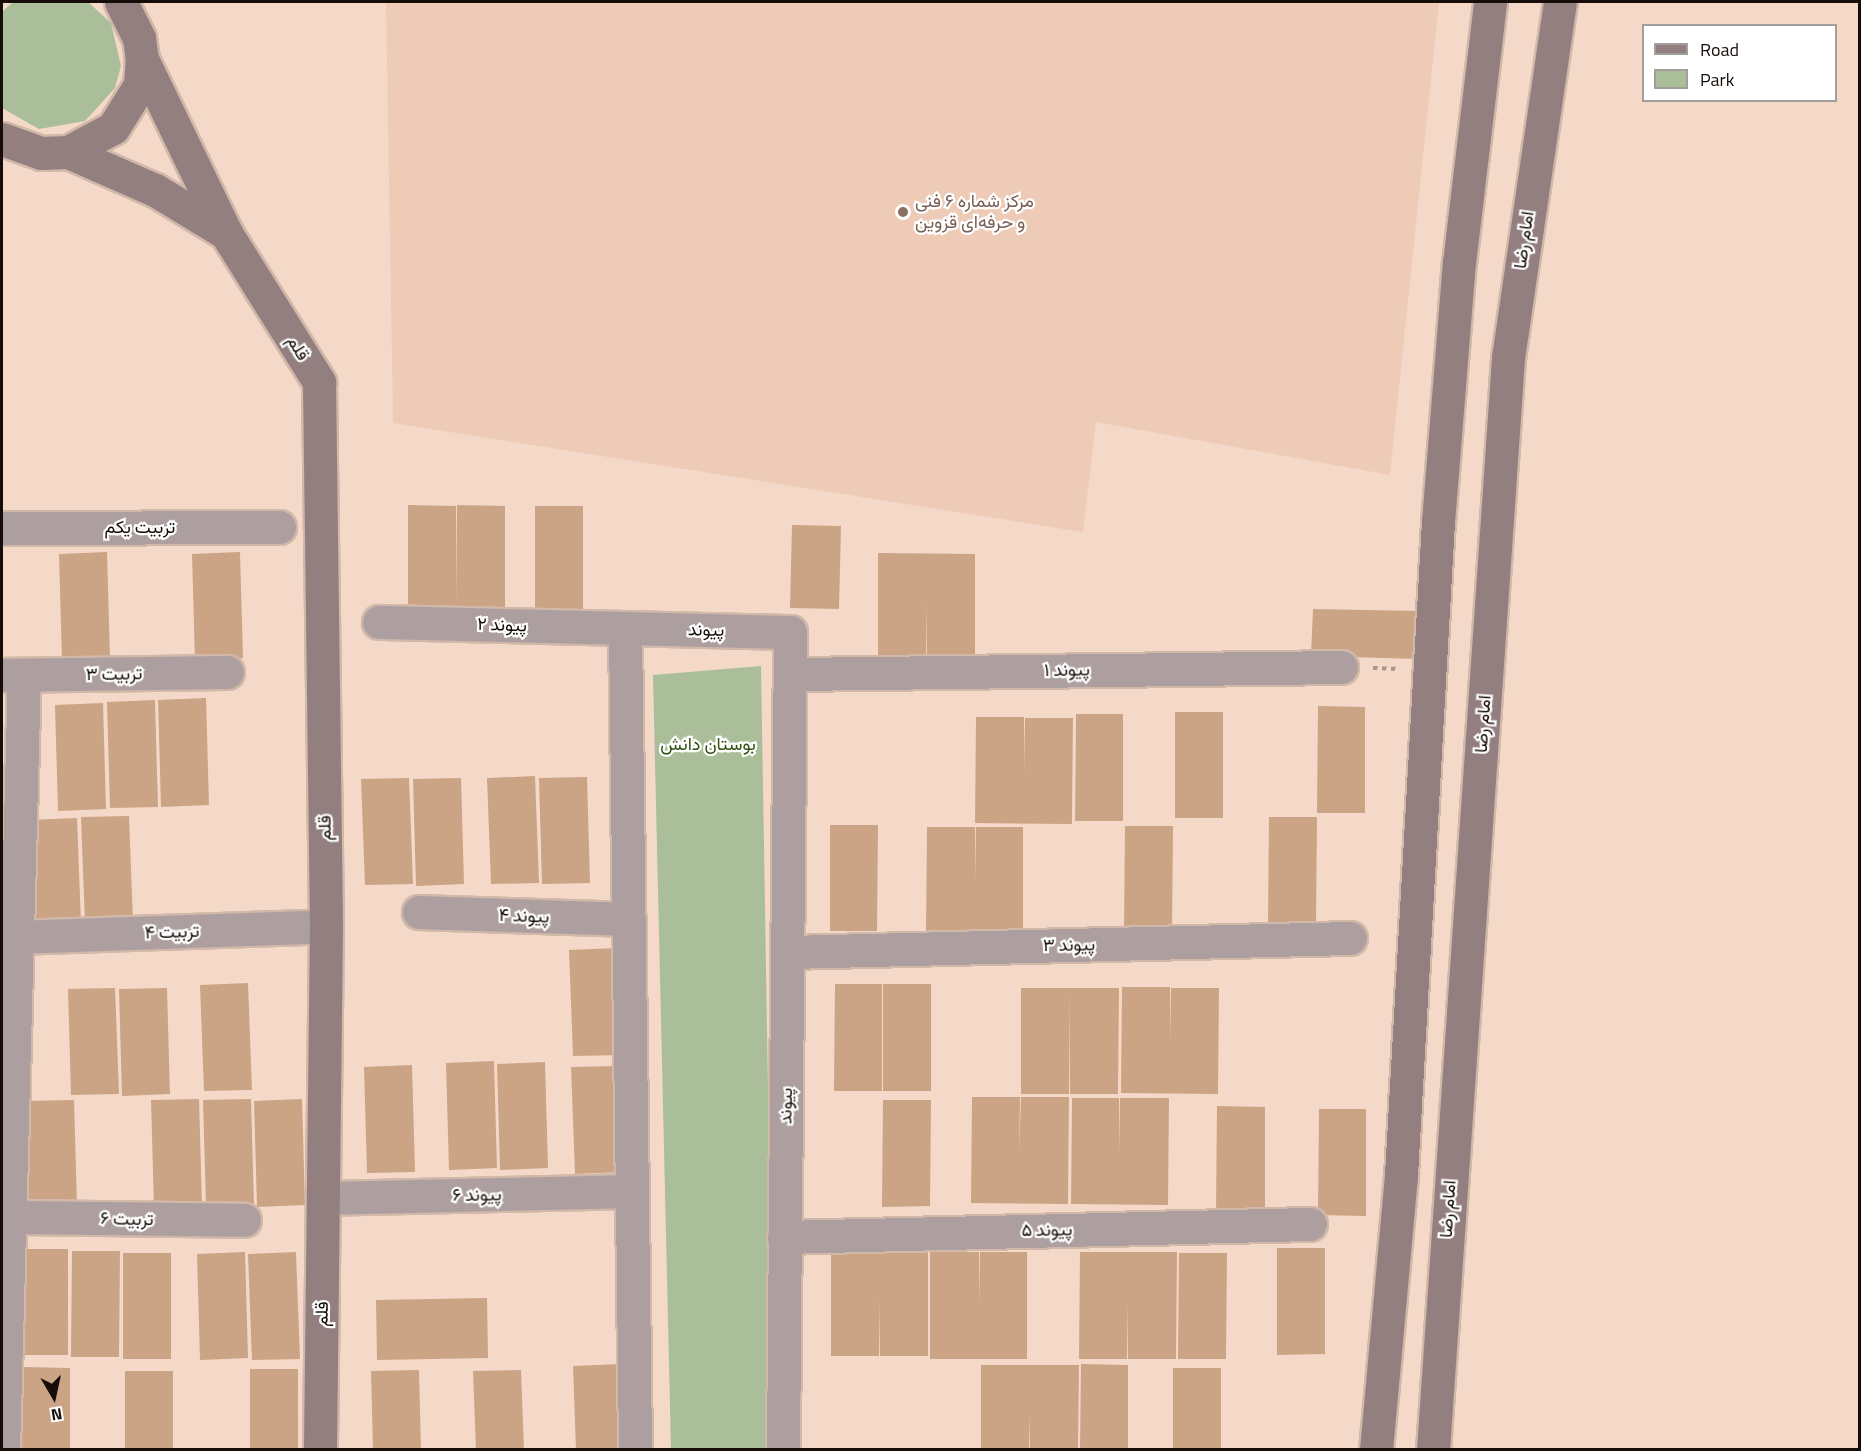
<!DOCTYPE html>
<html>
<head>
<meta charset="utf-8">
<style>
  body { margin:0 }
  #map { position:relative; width:1861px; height:1451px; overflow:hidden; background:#f5d9c8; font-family:"Titillium Web",Vazirmatn,sans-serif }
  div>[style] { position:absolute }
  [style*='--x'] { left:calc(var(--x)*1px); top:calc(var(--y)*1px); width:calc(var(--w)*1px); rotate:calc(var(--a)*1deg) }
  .built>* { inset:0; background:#eecbb6 }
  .green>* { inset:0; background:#a9be99 }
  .building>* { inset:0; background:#cba385 }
  .path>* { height:4px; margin-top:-2px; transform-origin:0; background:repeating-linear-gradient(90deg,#ab9588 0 4.5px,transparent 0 9px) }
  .roads { filter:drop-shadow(2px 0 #d1b8a9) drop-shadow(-2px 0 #d1b8a9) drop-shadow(0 2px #d1b8a9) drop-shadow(0 -2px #d1b8a9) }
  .street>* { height:33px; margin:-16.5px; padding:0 16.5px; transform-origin:16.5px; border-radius:16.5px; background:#ad9e9f }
  .secondary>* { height:33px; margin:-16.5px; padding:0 16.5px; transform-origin:16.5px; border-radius:16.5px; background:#947f80 }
  .dots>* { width:16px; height:16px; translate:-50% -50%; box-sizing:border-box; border:3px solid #fff; border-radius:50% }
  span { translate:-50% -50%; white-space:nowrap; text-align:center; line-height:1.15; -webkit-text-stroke:4.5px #fff; paint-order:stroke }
  .education-label { font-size:18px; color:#785e54 }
  .left { translate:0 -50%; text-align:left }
  .street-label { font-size:18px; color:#160d08 }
  .park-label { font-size:18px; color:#325014 }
  .frame { position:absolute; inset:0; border:3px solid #160d08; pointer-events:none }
  .legend { position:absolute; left:1642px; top:24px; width:195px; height:78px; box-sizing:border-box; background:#fff; border:2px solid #a29e9c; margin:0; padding:8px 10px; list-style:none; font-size:18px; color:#160d08 }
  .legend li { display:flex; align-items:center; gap:12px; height:30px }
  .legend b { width:30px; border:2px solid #a29e9c }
  .north { position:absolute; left:24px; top:1367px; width:60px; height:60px; -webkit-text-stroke:4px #fff; paint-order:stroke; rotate:171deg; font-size:16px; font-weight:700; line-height:24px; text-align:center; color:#160d08 }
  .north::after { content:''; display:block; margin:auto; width:21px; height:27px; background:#160d08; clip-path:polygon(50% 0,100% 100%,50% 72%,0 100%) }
</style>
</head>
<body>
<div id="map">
  <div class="built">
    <div style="clip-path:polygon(386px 2px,1439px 2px,1390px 475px,1096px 422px,1083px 532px,393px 423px)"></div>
  </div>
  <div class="green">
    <div style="clip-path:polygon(13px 2px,88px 2px,111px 23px,121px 66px,115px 88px,85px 121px,39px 129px,2px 108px,2px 12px)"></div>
    <div style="clip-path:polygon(761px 666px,774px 1449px,671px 1449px,653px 675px)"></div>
  </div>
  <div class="building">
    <div style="clip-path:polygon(408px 505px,456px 506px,456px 607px,457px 505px,505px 506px,505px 612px,408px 612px)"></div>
    <div style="clip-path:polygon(535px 506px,583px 506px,583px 612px,535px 612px)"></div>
    <div style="clip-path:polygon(792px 525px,841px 526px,839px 609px,790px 608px)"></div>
    <div style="clip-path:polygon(107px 552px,110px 659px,62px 661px,59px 554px)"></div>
    <div style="clip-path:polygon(240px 552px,243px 658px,195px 660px,192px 554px)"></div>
    <div style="clip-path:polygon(878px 553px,975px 554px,975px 660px,927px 660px,926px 604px,926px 660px,878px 660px)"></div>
    <div style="clip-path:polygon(1313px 609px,1419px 611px,1418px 659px,1311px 656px)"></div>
    <div style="clip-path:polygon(206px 698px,209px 805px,161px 807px,158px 700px)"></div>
    <div style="clip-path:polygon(155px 700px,158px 807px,110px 808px,107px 702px)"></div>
    <div style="clip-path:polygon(103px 703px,106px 809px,58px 811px,55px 705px)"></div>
    <div style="clip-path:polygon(1318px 706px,1365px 707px,1365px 813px,1317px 813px)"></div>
    <div style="clip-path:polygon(1175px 712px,1223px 712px,1223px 818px,1175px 818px)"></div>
    <div style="clip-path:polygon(1076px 714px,1123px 714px,1123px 821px,1075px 821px)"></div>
    <div style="clip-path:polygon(976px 717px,1024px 717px,1024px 773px,1025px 718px,1073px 718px,1072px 824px,975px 823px)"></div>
    <div style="clip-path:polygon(535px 776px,539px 883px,491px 884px,487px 778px)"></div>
    <div style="clip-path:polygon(587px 777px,590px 883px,542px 884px,539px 778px)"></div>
    <div style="clip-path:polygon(409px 778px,413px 884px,365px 885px,361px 779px)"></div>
    <div style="clip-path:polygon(461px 778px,464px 884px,416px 886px,413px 779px)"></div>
    <div style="clip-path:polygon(129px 816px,133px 922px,85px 923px,81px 817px)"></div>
    <div style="clip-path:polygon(1269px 817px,1317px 817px,1316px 924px,1268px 924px)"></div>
    <div style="clip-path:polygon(77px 818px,81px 924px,33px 926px,29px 820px)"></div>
    <div style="clip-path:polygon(830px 825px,878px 825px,877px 931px,830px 931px)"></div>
    <div style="clip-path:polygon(1125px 826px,1173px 826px,1172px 932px,1124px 932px)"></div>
    <div style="clip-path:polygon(927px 827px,975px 827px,975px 883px,976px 827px,1023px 827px,1023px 934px,926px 933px)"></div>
    <div style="clip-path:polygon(617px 948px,621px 1055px,573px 1056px,569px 950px)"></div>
    <div style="clip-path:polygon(248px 983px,252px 1090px,204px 1091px,200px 985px)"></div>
    <div style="clip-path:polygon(835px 984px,882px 984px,882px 1091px,834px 1091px)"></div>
    <div style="clip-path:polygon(883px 984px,931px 984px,931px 1091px,883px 1091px)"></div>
    <div style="clip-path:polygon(1122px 987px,1170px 987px,1170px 1043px,1171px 988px,1219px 988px,1218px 1094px,1121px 1093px)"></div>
    <div style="clip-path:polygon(115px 988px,119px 1094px,71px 1095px,68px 989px)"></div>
    <div style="clip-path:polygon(167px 988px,170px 1094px,122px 1096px,119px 989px)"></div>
    <div style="clip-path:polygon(1021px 988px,1119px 988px,1118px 1094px,1070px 1094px,1070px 991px,1069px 1094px,1021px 1094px)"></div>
    <div style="clip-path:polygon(494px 1061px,497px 1168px,449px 1170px,446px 1063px)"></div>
    <div style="clip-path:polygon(545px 1062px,548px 1168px,500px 1170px,497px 1064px)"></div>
    <div style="clip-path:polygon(412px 1065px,415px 1172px,367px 1173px,364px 1067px)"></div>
    <div style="clip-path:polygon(619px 1066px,623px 1172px,575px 1174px,571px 1067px)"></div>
    <div style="clip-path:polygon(972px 1097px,1020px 1097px,1019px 1154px,1021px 1097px,1069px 1097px,1068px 1204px,971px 1203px)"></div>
    <div style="clip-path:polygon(1072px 1098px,1119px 1098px,1119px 1154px,1120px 1098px,1169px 1098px,1168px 1205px,1071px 1204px)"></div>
    <div style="clip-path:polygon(199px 1099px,202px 1205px,154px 1207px,151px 1100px)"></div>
    <div style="clip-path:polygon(251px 1099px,254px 1205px,206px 1207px,203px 1100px)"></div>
    <div style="clip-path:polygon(302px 1099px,305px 1205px,257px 1207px,254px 1101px)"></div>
    <div style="clip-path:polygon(74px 1100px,77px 1206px,29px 1208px,26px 1101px)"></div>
    <div style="clip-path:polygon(883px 1100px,931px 1100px,930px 1206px,882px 1207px)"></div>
    <div style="clip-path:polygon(1217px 1106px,1265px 1107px,1265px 1213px,1216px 1213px)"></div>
    <div style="clip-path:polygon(1319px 1109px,1366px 1109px,1366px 1216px,1318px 1215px)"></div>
    <div style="clip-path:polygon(1277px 1248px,1325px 1248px,1325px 1354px,1277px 1355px)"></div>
    <div style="clip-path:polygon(21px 1249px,68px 1249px,68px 1355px,20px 1355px)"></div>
    <div style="clip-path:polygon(831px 1249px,928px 1250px,928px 1356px,880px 1356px,879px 1300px,879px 1356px,831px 1356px)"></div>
    <div style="clip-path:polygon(72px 1251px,120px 1251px,119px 1357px,71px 1357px)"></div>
    <div style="clip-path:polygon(245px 1252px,248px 1358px,200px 1360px,197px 1254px)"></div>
    <div style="clip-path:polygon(296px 1252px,300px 1359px,252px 1360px,248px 1254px)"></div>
    <div style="clip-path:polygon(930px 1252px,979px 1252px,979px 1308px,980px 1252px,1027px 1252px,1027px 1359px,930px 1359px)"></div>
    <div style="clip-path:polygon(1080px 1252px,1177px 1252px,1176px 1359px,1128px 1359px,1128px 1303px,1127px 1359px,1079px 1359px)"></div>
    <div style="clip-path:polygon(123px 1253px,171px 1253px,171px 1359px,123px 1359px)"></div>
    <div style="clip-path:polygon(1179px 1253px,1227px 1253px,1226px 1359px,1178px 1359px)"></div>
    <div style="clip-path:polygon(487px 1298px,488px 1358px,377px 1360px,376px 1300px)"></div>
    <div style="clip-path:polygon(621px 1364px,624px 1450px,576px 1450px,573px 1366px)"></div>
    <div style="clip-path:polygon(1081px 1364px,1128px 1365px,1128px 1450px,1080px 1450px)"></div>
    <div style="clip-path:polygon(981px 1365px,1079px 1365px,1078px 1450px,1030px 1450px,1029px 1415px,1029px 1450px,981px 1450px)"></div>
    <div style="clip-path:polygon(23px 1367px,70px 1368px,70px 1450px,22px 1450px)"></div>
    <div style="clip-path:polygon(1173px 1368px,1221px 1368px,1221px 1450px,1173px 1450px)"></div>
    <div style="clip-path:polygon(250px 1369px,298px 1369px,298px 1450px,250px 1450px)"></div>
    <div style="clip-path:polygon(419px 1370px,421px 1450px,373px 1450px,371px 1371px)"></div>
    <div style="clip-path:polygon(521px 1370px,524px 1450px,476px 1450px,473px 1371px)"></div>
    <div style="clip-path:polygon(125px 1371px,173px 1371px,173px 1450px,125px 1450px)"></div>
  </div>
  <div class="path">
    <div style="--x:1373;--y:668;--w:26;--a:2"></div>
  </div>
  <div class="roads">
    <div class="street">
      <div style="--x:2;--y:528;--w:277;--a:-0.2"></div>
      <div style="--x:379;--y:622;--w:411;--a:1.4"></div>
      <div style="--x:790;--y:632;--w:818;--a:90.49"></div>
      <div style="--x:625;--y:629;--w:821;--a:89.3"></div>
      <div style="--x:793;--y:674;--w:548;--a:-0.73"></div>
      <div style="--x:3;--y:675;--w:224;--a:-0.8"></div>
      <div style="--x:419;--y:912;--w:210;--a:1.9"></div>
      <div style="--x:17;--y:937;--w:309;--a:-2"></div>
      <div style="--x:789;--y:952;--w:561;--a:-1.43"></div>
      <div style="--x:323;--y:1198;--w:307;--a:-1.3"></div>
      <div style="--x:9;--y:1217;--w:235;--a:0.7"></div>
      <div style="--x:784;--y:1237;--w:526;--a:-1.42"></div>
      <div style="--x:3;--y:1450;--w:775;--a:-88.45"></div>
    </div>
    <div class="secondary">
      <div style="--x:142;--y:59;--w:193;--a:64.2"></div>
      <div style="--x:226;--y:233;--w:176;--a:58"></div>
      <div style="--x:319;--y:382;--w:544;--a:89.26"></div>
      <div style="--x:326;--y:926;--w:524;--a:90.66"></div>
      <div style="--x:2;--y:139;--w:41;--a:19.7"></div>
      <div style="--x:41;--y:153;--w:27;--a:-2"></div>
      <div style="--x:68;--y:152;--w:51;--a:-28.1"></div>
      <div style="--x:113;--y:128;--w:51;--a:-57.9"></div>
      <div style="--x:140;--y:85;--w:26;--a:-86"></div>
      <div style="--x:142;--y:59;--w:21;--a:-98"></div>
      <div style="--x:139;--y:38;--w:40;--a:-116.6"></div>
      <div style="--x:68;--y:152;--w:95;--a:23.6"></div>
      <div style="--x:155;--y:190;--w:83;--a:31.2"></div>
      <div style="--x:1376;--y:1450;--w:276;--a:-84.8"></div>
      <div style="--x:1401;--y:1175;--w:654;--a:-86.76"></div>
      <div style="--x:1438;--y:522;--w:260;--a:-85.4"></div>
      <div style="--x:1459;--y:263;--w:263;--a:-83.2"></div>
      <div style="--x:1433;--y:1450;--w:1095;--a:-86.07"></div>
      <div style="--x:1508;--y:358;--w:360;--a:-81.7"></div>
    </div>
  </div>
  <div class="dots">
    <div style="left:903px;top:212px;background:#8d6e63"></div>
  </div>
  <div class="education-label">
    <span class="left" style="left:915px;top:212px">مرکز شماره ۶ فنی<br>و حرفه‌ای قزوین</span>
  </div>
  <div class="street-label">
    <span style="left:1524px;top:240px;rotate:-82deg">امام رضا</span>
    <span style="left:298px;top:348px;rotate:58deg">قلم</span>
    <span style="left:140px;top:527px">تربیت یکم</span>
    <span style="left:502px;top:625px;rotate:2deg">پیوند ۲</span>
    <span style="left:706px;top:630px;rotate:1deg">پیوند</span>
    <span style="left:1067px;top:670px;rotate:-1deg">پیوند ۱</span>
    <span style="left:114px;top:674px;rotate:-1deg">تربیت ۳</span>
    <span style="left:1483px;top:724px;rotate:-86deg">امام رضا</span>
    <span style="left:325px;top:828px;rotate:-91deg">قلم</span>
    <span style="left:524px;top:916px;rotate:2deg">پیوند ۴</span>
    <span style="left:172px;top:932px;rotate:-2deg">تربیت ۴</span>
    <span style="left:1069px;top:945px;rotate:-1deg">پیوند ۳</span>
    <span style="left:786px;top:1106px;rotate:-89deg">پیوند</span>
    <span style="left:477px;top:1195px;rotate:-1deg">پیوند ۶</span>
    <span style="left:1448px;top:1209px;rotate:-86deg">امام رضا</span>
    <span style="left:127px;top:1219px;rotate:1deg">تربیت ۶</span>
    <span style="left:1047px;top:1230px;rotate:-1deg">پیوند ۵</span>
    <span style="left:322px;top:1314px;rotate:-89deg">قلم</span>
  </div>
  <div class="park-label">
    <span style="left:708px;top:744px">بوستان دانش</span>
  </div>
  <div class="frame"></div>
  <ul class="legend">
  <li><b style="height:8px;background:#947f80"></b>Road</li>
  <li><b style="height:16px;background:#a9be99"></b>Park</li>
  </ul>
  <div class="north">N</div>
</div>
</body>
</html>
